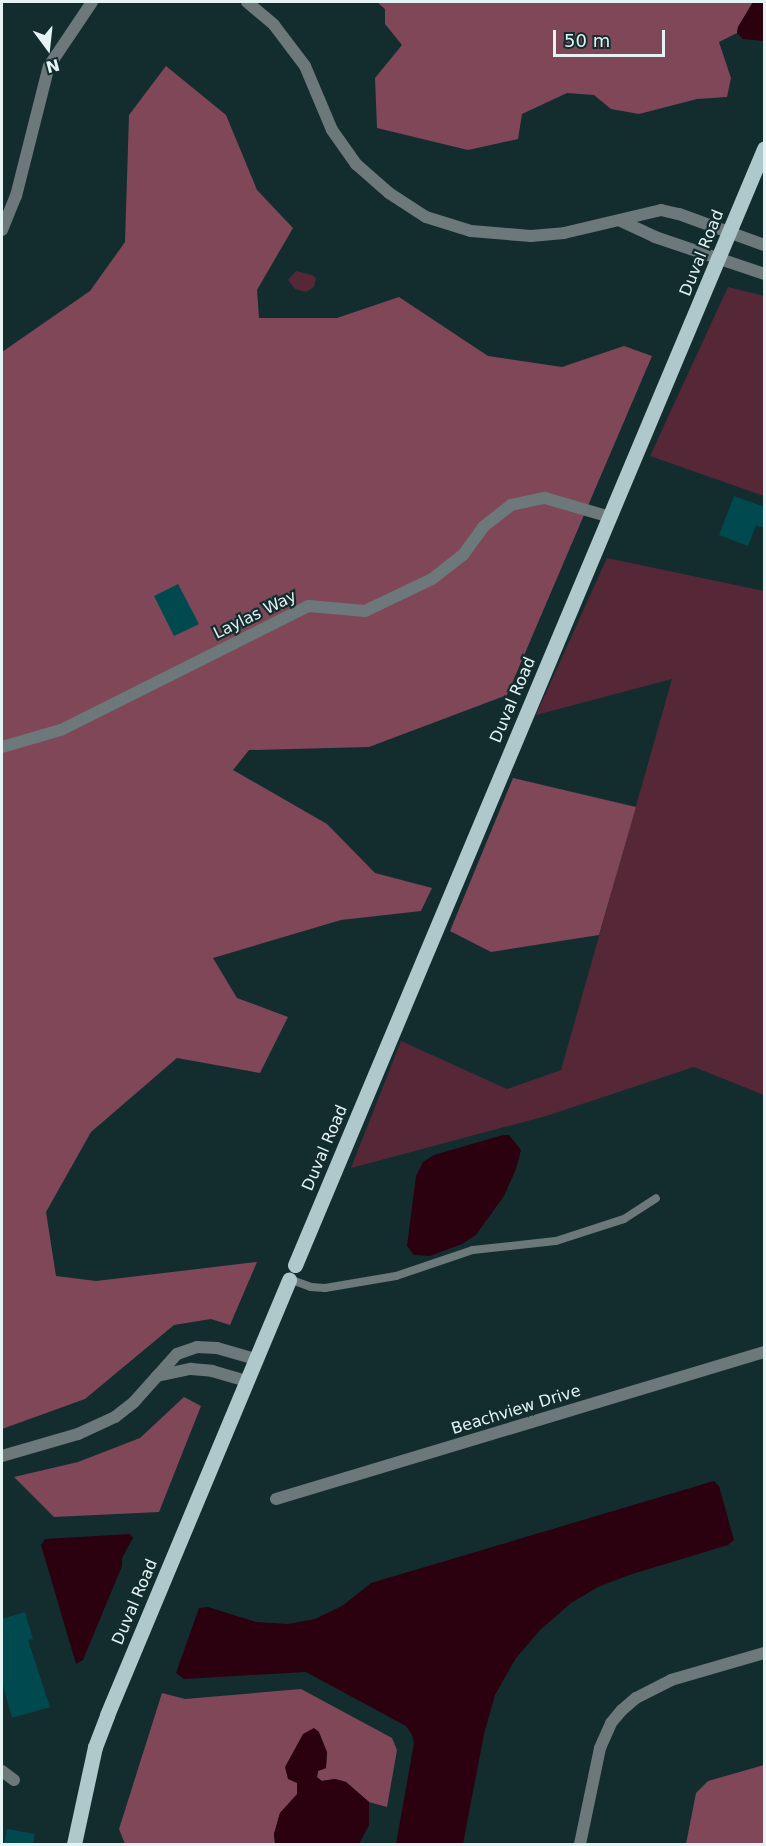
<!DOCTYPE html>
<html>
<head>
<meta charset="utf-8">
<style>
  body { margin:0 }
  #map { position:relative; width:766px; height:1846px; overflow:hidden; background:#132d2f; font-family:"DejaVu Sans",sans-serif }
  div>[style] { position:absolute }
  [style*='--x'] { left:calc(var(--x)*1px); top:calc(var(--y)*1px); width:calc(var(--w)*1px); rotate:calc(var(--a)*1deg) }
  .green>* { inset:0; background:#562736 }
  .forest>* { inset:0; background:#7f4757 }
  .water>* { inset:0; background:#2b000f }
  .building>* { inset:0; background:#00494f }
  .service>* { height:8px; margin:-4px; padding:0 4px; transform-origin:4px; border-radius:4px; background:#6c7879 }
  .minor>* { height:12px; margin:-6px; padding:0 6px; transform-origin:6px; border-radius:6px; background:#6c7879 }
  .primary>* { height:15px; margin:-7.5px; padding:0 7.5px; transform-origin:7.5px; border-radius:7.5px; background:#afc8cb }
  span { translate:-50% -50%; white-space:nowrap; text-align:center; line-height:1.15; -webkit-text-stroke:4.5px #132d2f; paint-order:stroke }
  .street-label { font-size:16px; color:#e4f3f4 }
  .frame { position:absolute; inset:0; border:3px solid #e4f3f4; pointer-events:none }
  .north { position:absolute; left:18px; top:18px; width:60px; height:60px; -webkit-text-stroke:4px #132d2f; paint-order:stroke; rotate:165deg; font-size:16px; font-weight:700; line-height:24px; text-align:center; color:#e4f3f4 }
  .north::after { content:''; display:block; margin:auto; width:21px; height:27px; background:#e4f3f4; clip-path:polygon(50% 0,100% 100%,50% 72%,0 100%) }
  .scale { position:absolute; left:553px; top:30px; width:112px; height:27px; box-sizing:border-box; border:3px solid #e4f3f4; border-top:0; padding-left:8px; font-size:18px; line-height:21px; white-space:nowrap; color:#e4f3f4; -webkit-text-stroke:4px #132d2f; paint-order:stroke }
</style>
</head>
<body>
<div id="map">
  <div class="green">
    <div style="clip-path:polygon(296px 271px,312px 275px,316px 278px,314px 287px,306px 292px,295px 289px,288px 280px)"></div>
    <div style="clip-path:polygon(728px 287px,764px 296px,764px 496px,650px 456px)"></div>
    <div style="clip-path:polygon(607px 558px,764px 591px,764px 1095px,694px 1067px,546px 1116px,351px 1168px,401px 1041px,507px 1089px,561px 1070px,672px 679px,536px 715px)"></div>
  </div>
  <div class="forest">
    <div style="clip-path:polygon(377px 2px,753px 2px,738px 27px,737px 33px,719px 42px,731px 78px,727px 97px,697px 99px,639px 114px,611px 109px,594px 95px,567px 93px,522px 114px,518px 139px,468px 150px,377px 128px,375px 78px,402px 45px,385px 24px,385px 9px)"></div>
    <div style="clip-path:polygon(166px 66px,226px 115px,257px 190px,293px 228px,257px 290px,259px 318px,337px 318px,399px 297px,488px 356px,562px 367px,624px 346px,652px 356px,507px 695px,369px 747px,249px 750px,233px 770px,327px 824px,375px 873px,432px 888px,421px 911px,341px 920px,213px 958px,237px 998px,288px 1017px,260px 1073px,177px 1058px,91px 1132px,46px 1212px,56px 1276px,96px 1281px,257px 1262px,230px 1325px,211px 1319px,174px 1325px,85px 1399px,2px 1429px,2px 352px,90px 291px,125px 242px,129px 115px)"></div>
    <div style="clip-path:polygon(513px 778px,636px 807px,599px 935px,491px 952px,450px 931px)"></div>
    <div style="clip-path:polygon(184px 1397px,201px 1406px,159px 1512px,54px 1517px,14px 1477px,78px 1462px,140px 1438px)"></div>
    <div style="clip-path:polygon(301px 1689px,392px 1738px,397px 1750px,387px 1807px,369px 1802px,346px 1782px,335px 1779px,321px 1781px,317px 1777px,318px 1771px,326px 1768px,327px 1752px,297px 1783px,298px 1794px,280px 1813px,274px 1834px,275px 1844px,125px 1844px,119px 1829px,162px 1693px,185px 1699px)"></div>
    <div style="clip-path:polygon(764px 1765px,764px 1844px,686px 1844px,696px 1793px,708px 1781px)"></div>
  </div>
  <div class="water">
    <div style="clip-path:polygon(753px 2px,764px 2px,764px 41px,743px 39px,737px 33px,738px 27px)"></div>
    <div style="clip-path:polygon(503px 1135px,509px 1135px,521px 1150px,516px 1169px,504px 1196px,476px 1235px,462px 1244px,430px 1256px,414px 1255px,407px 1246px,416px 1176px,423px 1162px,434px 1155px)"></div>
    <div style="clip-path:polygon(714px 1481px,719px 1486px,734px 1540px,728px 1545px,629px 1575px,598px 1587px,571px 1603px,540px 1630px,516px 1658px,495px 1695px,484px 1734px,463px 1844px,396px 1844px,414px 1743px,412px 1735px,406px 1726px,306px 1672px,184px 1679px,176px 1673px,199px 1608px,208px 1607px,256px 1622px,288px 1624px,315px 1619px,342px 1606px,371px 1583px)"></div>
    <div style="clip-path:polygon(130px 1534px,133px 1538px,122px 1558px,122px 1566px,83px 1660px,76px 1664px,41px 1545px,45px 1539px)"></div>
    <div style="clip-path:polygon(314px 1728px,319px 1732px,327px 1752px,326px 1768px,318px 1771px,317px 1777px,322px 1781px,335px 1779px,346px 1782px,369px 1802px,369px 1825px,359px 1844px,275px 1844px,274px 1834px,280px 1813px,297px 1794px,297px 1783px,288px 1779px,285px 1767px,303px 1734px)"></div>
  </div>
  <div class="building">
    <div style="clip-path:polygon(734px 496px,765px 507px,765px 528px,756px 525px,748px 546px,719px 535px)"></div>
    <div style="clip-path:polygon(178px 584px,199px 624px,174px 636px,154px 596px)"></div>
    <div style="clip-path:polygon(25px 1612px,33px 1639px,28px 1640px,50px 1707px,12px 1718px,2px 1682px,2px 1619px)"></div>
    <div style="clip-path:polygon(7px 1829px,35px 1834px,33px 1845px,4px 1845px)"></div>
  </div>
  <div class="service">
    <div style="--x:289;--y:1279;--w:23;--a:20"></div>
    <div style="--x:311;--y:1287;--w:14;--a:4"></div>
    <div style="--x:325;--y:1288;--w:72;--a:-9.6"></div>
    <div style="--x:396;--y:1276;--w:81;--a:-18.7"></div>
    <div style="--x:473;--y:1250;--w:83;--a:-6.2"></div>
    <div style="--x:556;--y:1241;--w:71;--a:-17.9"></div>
    <div style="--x:624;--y:1219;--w:38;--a:-33"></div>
  </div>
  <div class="minor">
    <div style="--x:247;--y:2;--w:35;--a:40"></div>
    <div style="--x:274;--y:25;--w:51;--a:52.9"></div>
    <div style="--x:305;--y:66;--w:69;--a:67.1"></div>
    <div style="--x:332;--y:130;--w:42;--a:54.8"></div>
    <div style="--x:356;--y:164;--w:44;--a:41.3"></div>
    <div style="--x:389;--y:193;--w:44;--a:33"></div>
    <div style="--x:426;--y:217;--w:47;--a:17.3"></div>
    <div style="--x:471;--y:231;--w:60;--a:4.8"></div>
    <div style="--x:531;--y:236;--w:33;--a:-5"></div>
    <div style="--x:564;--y:233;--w:100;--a:-13.3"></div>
    <div style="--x:661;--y:210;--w:18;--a:13"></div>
    <div style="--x:679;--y:214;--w:90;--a:20"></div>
    <div style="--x:621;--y:221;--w:38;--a:25"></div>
    <div style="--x:655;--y:237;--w:115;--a:18.7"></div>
    <div style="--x:2;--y:230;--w:37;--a:-68"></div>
    <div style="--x:16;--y:196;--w:134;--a:-75.8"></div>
    <div style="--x:49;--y:66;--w:77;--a:-56.1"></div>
    <div style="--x:2;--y:747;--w:61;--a:-16.1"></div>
    <div style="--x:61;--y:730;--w:277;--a:-26.6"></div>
    <div style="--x:309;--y:606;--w:56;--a:5.1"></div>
    <div style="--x:365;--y:611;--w:74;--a:-25.5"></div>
    <div style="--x:432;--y:579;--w:39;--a:-38"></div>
    <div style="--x:463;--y:555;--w:34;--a:-54"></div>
    <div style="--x:483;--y:527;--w:36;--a:-38"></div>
    <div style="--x:511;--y:505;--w:35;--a:-12"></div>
    <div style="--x:545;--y:498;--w:68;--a:16.3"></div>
    <div style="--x:157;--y:1376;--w:35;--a:-12"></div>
    <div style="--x:191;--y:1369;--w:21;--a:5"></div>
    <div style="--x:212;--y:1371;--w:35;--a:16"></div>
    <div style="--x:2;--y:1456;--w:79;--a:-16.1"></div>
    <div style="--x:78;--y:1434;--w:41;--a:-24.7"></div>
    <div style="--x:115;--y:1417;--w:24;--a:-38"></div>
    <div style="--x:134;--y:1402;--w:64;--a:-48.1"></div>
    <div style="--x:177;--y:1354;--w:21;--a:-19"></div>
    <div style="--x:197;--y:1347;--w:20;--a:3"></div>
    <div style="--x:217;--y:1348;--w:40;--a:16"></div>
    <div style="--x:276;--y:1499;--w:510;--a:-16.76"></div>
    <div style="--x:2;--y:1771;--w:15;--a:37"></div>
    <div style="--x:580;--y:1844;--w:98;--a:-78.2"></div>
    <div style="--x:600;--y:1748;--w:27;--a:-66"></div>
    <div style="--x:611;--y:1723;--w:17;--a:-50"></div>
    <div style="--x:622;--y:1710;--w:18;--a:-41"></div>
    <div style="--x:636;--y:1698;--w:39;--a:-27"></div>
    <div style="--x:671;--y:1680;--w:97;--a:-16.2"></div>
  </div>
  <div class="primary">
    <div style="--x:295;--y:1265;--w:1211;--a:-67.21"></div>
    <div style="--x:74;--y:1844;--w:99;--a:-77.8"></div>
    <div style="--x:95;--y:1747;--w:34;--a:-69"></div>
    <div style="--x:107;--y:1715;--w:472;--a:-67.3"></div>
  </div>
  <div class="street-label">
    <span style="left:702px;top:253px;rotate:-68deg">Duval Road</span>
    <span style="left:255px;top:615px;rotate:-26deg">Laylas Way</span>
    <span style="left:513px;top:700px;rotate:-67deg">Duval Road</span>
    <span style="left:325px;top:1148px;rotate:-67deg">Duval Road</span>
    <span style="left:516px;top:1410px;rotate:-17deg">Beachview Drive</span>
    <span style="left:135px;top:1602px;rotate:-67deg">Duval Road</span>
  </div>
  <div class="frame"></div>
  <div class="north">N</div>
  <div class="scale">50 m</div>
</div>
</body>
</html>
